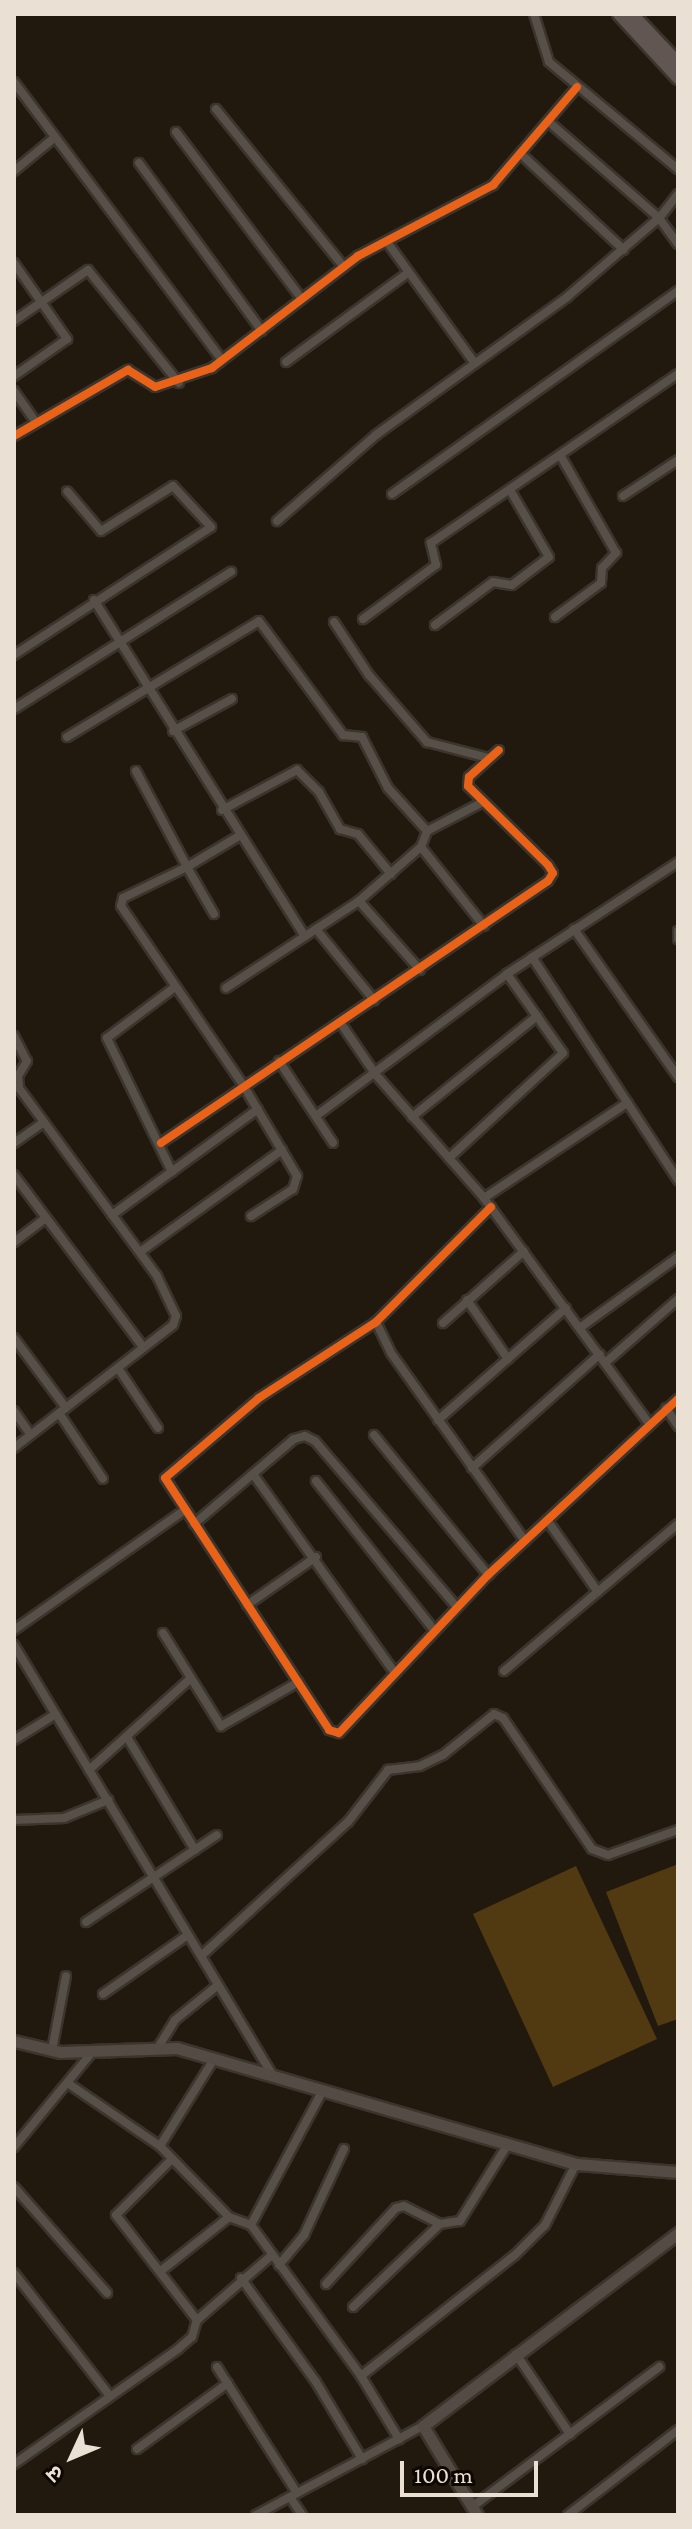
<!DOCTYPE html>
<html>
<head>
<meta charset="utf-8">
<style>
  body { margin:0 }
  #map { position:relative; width:692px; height:2529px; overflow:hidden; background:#21190d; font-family:"Crimson Pro","Noto Sans Devanagari",serif }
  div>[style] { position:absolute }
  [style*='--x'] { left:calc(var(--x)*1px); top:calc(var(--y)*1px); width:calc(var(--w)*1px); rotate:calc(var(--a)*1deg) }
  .green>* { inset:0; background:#513911 }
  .roads { filter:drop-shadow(2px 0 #3b352d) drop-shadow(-2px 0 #3b352d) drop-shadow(0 2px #3b352d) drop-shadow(0 -2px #3b352d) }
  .street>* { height:8px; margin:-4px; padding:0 4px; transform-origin:4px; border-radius:4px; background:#565048 }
  .secondary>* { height:11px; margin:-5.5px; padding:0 5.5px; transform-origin:5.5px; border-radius:5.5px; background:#544b44 }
  .primary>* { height:12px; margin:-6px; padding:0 6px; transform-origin:6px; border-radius:6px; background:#625652 }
  .cycleway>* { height:8px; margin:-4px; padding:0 4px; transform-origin:4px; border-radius:4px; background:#ea6118 }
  span { translate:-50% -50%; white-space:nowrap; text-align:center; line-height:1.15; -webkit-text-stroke:7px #0d0702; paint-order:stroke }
  .frame { position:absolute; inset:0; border:16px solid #eae0d3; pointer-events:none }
  .north { position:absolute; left:32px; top:2417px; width:80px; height:80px; -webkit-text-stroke:6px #0d0702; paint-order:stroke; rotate:226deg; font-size:22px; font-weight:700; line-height:32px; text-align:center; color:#eae0d3 }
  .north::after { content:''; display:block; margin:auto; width:28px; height:36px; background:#eae0d3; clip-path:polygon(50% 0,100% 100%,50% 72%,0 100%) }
  .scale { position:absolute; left:400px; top:2461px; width:138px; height:36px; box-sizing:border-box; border:4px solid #eae0d3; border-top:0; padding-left:10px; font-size:24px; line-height:28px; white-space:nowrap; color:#eae0d3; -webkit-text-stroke:6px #0d0702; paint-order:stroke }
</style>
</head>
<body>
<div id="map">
  <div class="green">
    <div style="clip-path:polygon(678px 1864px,678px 2019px,658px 2026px,606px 1892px)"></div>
    <div style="clip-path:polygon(576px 1866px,657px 2039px,553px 2087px,473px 1914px)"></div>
  </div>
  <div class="roads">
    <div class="street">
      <div style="--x:534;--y:14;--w:50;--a:72.6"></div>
      <div style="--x:549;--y:62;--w:168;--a:39.7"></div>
      <div style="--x:14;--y:82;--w:347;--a:53.2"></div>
      <div style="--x:216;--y:109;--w:202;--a:51"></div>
      <div style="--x:176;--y:132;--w:209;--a:53"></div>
      <div style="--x:522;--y:155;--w:139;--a:43"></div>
      <div style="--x:139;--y:163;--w:208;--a:53.8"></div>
      <div style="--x:14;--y:171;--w:52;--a:-39.5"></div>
      <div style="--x:678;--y:194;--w:31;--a:128"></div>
      <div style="--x:659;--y:218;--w:32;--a:54"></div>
      <div style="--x:387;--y:242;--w:148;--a:54.1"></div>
      <div style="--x:14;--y:263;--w:93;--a:55.1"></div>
      <div style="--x:67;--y:339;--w:65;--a:145.1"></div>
      <div style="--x:14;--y:321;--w:90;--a:-34.6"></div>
      <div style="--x:88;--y:270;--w:145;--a:51.2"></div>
      <div style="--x:286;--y:362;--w:152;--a:-36.2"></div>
      <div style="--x:14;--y:391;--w:37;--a:55"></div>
      <div style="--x:14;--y:436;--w:132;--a:-30.1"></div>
      <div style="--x:128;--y:370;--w:32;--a:32"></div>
      <div style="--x:155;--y:387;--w:60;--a:-18.4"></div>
      <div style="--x:212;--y:368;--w:184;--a:-37.5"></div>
      <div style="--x:358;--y:256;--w:153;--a:-27.7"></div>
      <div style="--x:493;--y:185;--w:129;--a:-49.4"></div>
      <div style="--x:392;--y:494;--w:351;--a:-35.4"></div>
      <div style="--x:623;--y:496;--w:66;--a:-33.2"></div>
      <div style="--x:277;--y:521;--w:131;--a:-41"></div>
      <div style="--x:376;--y:435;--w:236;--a:-35.8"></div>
      <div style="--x:567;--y:297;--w:121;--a:-40.7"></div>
      <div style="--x:659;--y:218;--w:146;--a:-138.9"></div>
      <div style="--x:94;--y:600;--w:397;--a:57.9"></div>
      <div style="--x:555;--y:617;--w:57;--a:-36.5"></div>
      <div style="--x:601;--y:583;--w:15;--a:-86"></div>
      <div style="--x:602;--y:568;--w:21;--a:-47"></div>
      <div style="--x:616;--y:553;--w:113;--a:-119.7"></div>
      <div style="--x:363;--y:619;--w:91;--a:-36.5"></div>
      <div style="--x:436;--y:565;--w:23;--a:-103"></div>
      <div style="--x:431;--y:543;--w:299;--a:-34.4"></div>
      <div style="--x:334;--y:622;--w:64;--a:56.6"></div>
      <div style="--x:369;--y:675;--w:89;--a:49.1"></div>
      <div style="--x:427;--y:742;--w:64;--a:14.5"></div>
      <div style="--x:435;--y:625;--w:72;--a:-36.6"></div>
      <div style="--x:493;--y:582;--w:19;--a:9"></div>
      <div style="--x:512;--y:585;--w:46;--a:-37.1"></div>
      <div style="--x:549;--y:557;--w:78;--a:-120.2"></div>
      <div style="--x:14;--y:655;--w:235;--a:-33"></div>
      <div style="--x:211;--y:527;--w:56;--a:-132.8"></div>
      <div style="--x:173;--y:486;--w:85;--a:148"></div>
      <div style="--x:101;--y:531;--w:52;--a:-130.4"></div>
      <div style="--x:14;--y:709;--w:257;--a:-32.3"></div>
      <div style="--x:173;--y:731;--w:67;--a:-28.5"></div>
      <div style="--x:67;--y:737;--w:224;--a:-31.1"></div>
      <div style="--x:259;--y:621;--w:142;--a:53.6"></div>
      <div style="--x:343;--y:735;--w:19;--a:6"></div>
      <div style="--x:362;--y:737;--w:57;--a:63"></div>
      <div style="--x:388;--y:788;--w:58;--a:47.8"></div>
      <div style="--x:136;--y:771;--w:109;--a:62"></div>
      <div style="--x:187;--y:867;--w:71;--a:154.2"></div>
      <div style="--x:123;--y:898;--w:8;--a:104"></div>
      <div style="--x:121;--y:906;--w:217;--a:55.7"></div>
      <div style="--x:243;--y:1085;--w:106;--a:59.3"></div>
      <div style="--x:297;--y:1176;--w:14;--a:107"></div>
      <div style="--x:293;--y:1189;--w:50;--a:147.3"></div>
      <div style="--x:222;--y:810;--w:85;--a:-28.1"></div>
      <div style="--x:297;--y:770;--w:31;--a:45"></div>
      <div style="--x:319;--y:792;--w:43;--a:60.4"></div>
      <div style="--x:340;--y:829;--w:19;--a:16"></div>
      <div style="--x:358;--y:834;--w:52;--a:50.5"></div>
      <div style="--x:421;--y:847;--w:101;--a:51.4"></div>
      <div style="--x:359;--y:901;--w:92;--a:48.5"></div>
      <div style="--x:214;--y:914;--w:54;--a:-119.9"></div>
      <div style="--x:187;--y:867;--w:61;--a:-30.8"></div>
      <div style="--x:316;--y:929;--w:92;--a:50.8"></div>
      <div style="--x:574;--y:929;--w:181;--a:54.9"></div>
      <div style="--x:678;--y:931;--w:8;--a:90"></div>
      <div style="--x:532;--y:957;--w:267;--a:56.8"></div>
      <div style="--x:226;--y:988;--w:159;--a:-33.2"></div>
      <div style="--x:359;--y:901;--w:82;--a:-41.1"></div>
      <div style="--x:421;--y:847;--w:17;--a:-69"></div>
      <div style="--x:427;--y:831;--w:63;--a:-27.4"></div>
      <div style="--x:340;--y:1022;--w:64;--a:55.8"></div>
      <div style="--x:376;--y:1075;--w:164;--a:48.7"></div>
      <div style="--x:484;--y:1198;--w:278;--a:53.8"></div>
      <div style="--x:14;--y:1036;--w:28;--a:63"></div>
      <div style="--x:27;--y:1061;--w:17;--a:121"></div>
      <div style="--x:18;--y:1076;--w:12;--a:85"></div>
      <div style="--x:19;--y:1088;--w:233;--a:53.7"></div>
      <div style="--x:157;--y:1276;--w:44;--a:64.6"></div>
      <div style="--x:176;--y:1316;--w:9;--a:108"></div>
      <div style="--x:173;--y:1325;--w:201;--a:142.3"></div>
      <div style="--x:279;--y:1061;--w:98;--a:56.6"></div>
      <div style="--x:316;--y:1116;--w:238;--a:-36.6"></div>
      <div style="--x:507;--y:974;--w:204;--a:-33.2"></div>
      <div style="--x:412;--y:1117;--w:161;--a:-38.9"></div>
      <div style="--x:14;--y:1143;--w:35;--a:-35"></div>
      <div style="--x:161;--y:1143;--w:467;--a:-34.1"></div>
      <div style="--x:548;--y:881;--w:9;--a:-58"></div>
      <div style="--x:553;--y:873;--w:9;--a:-122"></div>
      <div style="--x:548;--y:865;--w:112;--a:-135.4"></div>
      <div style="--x:468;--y:786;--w:9;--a:-84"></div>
      <div style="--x:469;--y:777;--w:40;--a:-42"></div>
      <div style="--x:449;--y:1158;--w:155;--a:-42.6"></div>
      <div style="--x:563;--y:1053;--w:97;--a:-125.3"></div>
      <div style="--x:172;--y:1172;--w:149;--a:-115.9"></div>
      <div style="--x:107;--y:1038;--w:85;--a:-36.9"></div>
      <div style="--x:14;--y:1175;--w:216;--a:53.1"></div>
      <div style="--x:484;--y:1198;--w:172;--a:-33.6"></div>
      <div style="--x:491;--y:1207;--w:163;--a:135"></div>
      <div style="--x:376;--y:1322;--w:140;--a:147"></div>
      <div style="--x:259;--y:1398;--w:123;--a:139.6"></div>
      <div style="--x:165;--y:1478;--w:301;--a:56.9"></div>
      <div style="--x:329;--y:1730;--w:10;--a:17"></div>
      <div style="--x:339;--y:1733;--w:217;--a:-46.7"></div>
      <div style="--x:488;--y:1575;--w:259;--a:-42.8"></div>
      <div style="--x:112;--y:1215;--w:180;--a:-36"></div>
      <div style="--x:14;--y:1242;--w:39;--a:-37"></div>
      <div style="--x:140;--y:1252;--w:175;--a:-35.7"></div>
      <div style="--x:467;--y:1300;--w:72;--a:55.2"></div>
      <div style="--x:376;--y:1322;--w:34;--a:64"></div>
      <div style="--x:391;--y:1353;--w:231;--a:54.5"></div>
      <div style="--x:443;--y:1323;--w:108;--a:-41.6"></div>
      <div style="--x:581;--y:1327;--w:120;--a:-35.8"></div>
      <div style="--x:14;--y:1338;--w:87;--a:53.4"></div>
      <div style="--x:605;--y:1363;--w:97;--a:-41.2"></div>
      <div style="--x:118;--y:1368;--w:72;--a:56.3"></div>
      <div style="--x:666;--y:1408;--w:22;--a:56"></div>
      <div style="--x:14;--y:1411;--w:29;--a:55"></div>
      <div style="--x:59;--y:1413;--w:79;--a:56.3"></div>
      <div style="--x:438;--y:1420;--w:170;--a:-41.2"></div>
      <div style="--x:374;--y:1435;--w:181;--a:50.8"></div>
      <div style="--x:472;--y:1468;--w:171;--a:-41.7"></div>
      <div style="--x:253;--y:1474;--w:243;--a:54.5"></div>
      <div style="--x:316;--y:1481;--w:190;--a:51.6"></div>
      <div style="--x:547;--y:1520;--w:88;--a:54.7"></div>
      <div style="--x:194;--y:1524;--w:131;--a:-40.4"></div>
      <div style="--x:294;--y:1439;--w:11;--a:-15"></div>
      <div style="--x:305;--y:1436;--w:11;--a:27"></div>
      <div style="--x:315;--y:1441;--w:218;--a:49.5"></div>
      <div style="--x:247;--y:1605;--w:84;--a:-34.8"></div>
      <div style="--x:14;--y:1630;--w:209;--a:-35.1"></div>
      <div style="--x:163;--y:1633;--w:110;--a:58.1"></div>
      <div style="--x:221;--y:1726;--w:89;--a:-29.7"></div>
      <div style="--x:14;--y:1645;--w:503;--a:59"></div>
      <div style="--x:504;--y:1671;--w:228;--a:-40.2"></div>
      <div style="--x:127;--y:1737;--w:132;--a:59"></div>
      <div style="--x:14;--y:1740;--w:49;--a:-31.8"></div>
      <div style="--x:89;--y:1770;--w:137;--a:-42"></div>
      <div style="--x:14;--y:1820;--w:50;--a:-2.3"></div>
      <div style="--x:64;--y:1818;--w:48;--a:-22.2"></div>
      <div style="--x:86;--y:1922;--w:157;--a:-33.6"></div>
      <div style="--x:201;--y:1956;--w:199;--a:-42.4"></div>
      <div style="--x:348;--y:1822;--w:66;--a:-52.4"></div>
      <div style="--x:388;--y:1770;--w:32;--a:-7"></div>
      <div style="--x:420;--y:1766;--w:25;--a:-26"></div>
      <div style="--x:443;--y:1755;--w:65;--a:-38.8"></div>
      <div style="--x:494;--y:1714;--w:10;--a:24"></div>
      <div style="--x:503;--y:1718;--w:158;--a:55.8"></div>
      <div style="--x:592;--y:1849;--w:17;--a:21"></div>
      <div style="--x:608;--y:1855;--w:74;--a:-19.7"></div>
      <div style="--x:103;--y:1994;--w:103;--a:-34.8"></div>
      <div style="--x:157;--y:2049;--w:34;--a:-58"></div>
      <div style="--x:175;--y:2020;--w:55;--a:-39.1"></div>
      <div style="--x:52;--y:2050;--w:75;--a:-79.3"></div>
      <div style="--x:214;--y:2059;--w:102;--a:121.8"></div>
      <div style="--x:160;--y:2146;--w:99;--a:45.8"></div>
      <div style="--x:229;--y:2217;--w:23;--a:20"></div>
      <div style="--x:69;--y:2084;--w:110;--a:34.3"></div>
      <div style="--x:323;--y:2090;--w:153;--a:118.1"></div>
      <div style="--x:251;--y:2225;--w:187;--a:53.9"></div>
      <div style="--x:361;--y:2376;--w:74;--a:58.9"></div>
      <div style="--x:14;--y:2147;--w:124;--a:-50.5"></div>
      <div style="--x:170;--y:2161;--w:76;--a:135"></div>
      <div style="--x:116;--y:2215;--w:133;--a:52.4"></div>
      <div style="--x:14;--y:2187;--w:141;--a:48.7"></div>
      <div style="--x:279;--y:2265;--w:39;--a:-50"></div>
      <div style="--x:304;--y:2235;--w:95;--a:-65.1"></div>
      <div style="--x:162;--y:2270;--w:85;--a:-38.3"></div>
      <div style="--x:14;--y:2273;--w:156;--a:52"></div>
      <div style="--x:241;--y:2278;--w:128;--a:54.2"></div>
      <div style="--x:316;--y:2382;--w:90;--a:59.1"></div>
      <div style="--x:326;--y:2284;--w:103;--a:-47.4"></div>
      <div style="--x:396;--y:2208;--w:8;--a:-14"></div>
      <div style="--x:404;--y:2206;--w:40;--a:26.6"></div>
      <div style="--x:353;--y:2307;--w:120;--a:-43.7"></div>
      <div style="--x:440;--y:2224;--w:20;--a:-9"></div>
      <div style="--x:460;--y:2221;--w:91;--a:-58.1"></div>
      <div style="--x:516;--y:2354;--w:97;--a:56"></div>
      <div style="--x:217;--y:2367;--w:149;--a:57.6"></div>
      <div style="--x:361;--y:2376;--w:196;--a:-38.2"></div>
      <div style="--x:515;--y:2255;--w:42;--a:-45"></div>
      <div style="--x:545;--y:2225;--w:68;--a:-63.1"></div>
      <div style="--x:137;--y:2449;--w:112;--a:-36"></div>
      <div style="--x:14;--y:2464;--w:200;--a:-35"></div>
      <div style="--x:178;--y:2349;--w:18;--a:-41"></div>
      <div style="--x:192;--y:2337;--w:18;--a:-74"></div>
      <div style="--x:197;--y:2320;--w:99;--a:-40.9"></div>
      <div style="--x:290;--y:2497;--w:22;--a:56"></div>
      <div style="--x:472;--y:2507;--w:234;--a:-36.8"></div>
      <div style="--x:256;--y:2515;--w:189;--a:-28.1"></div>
      <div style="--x:568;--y:2515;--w:139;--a:-37.7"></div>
    </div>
    <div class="secondary">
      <div style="--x:14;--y:2041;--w:47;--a:13.4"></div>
      <div style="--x:60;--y:2052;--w:117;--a:-2"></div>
      <div style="--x:177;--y:2048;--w:416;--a:16.2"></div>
      <div style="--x:576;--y:2164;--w:102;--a:4.5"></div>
      <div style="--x:477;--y:2515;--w:104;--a:-121.2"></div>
      <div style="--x:423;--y:2426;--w:320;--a:-37.1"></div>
    </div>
    <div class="primary">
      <div style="--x:619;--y:14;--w:87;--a:47.3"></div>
      <div style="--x:632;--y:14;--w:67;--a:46.8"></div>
    </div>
  </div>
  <div class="cycleway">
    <div style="--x:14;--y:436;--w:132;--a:-30.1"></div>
    <div style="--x:128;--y:370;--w:32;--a:32"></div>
    <div style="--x:155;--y:387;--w:60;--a:-18.4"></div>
    <div style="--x:212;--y:368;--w:184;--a:-37.5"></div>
    <div style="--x:358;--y:256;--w:153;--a:-27.7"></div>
    <div style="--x:493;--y:185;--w:129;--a:-49.4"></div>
    <div style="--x:161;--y:1143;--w:467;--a:-34.1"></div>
    <div style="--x:548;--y:881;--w:9;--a:-58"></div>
    <div style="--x:553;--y:873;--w:9;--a:-122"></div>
    <div style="--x:548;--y:865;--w:112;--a:-135.4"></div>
    <div style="--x:468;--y:786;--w:9;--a:-84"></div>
    <div style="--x:469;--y:777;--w:40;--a:-42"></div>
    <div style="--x:491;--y:1207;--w:163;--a:135"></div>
    <div style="--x:376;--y:1322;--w:140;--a:147"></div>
    <div style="--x:259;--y:1398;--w:123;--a:139.6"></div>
    <div style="--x:165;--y:1478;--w:301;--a:56.9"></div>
    <div style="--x:329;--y:1730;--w:10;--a:17"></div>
    <div style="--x:339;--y:1733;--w:217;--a:-46.7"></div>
    <div style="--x:488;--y:1575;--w:259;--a:-42.8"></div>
  </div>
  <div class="frame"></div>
  <div class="north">उ</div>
  <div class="scale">100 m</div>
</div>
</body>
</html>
